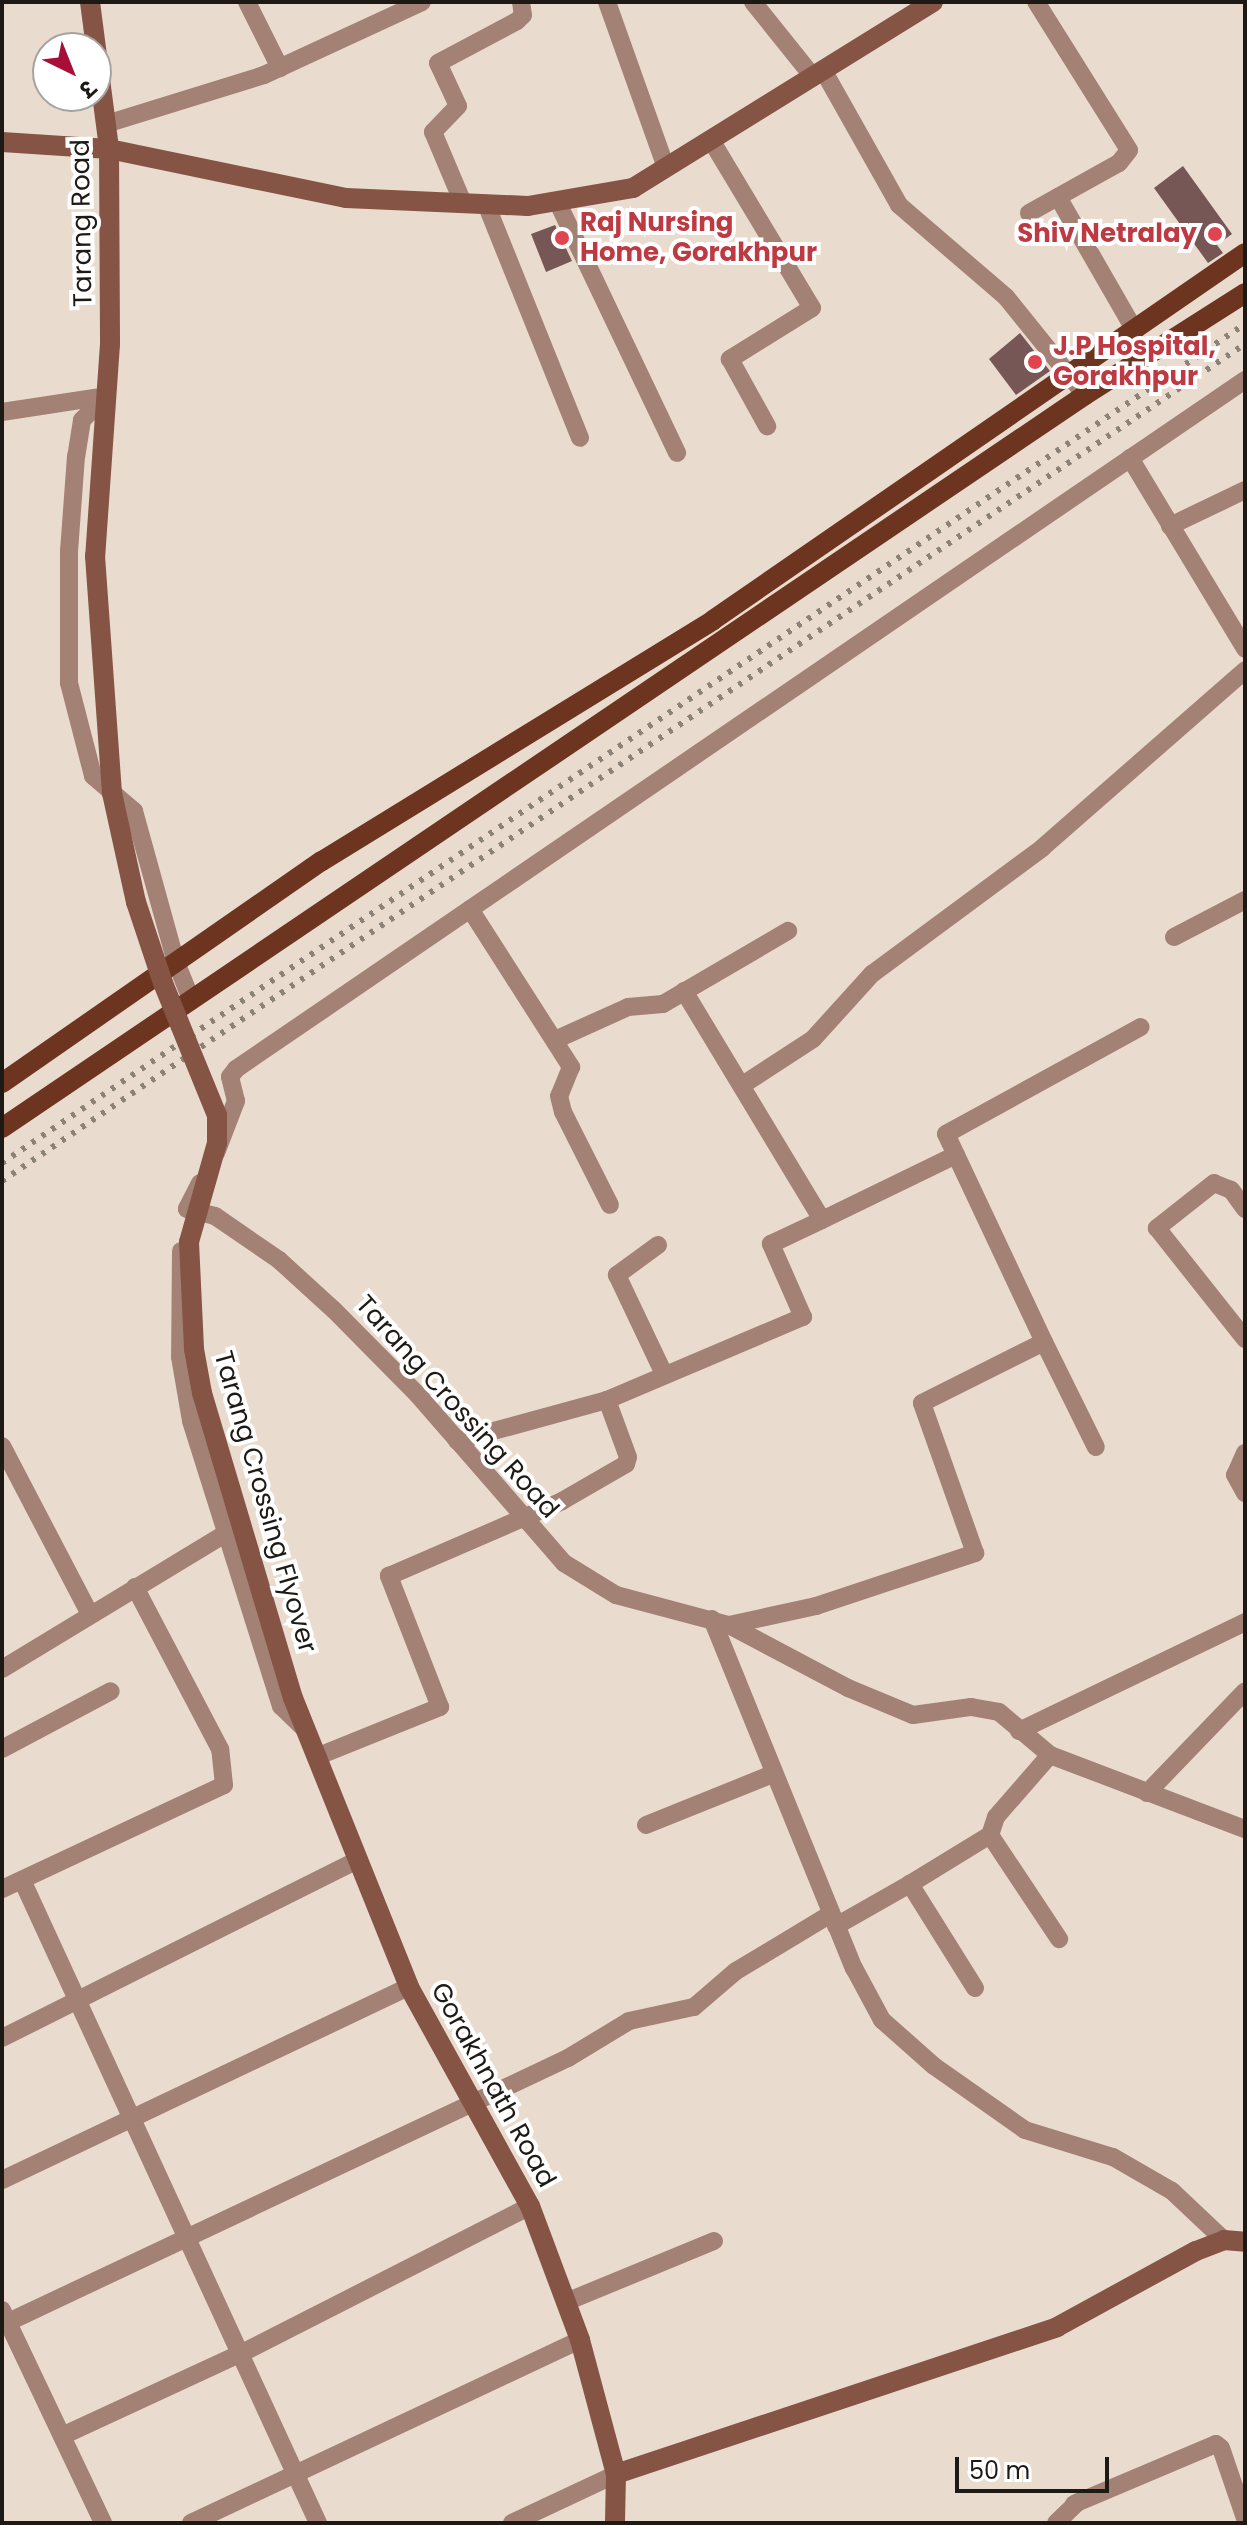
<!DOCTYPE html>
<html>
<head>
<meta charset="utf-8">
<style>
  body { margin:0 }
  #map { position:relative; width:1247px; height:2525px; overflow:hidden; background:#e9dccf; font-family:Poppins,"Noto Sans Devanagari",sans-serif }
  div>[style] { position:absolute }
  [style*='--x'] { left:calc(var(--x)*1px); top:calc(var(--y)*1px); width:calc(var(--w)*1px); rotate:calc(var(--a)*1deg) }
  .building>* { inset:0; background:#775756 }
  .street>* { height:18px; margin:-9px; padding:0 9px; transform-origin:9px; border-radius:9px; background:#a48175 }
  .secondary>* { height:20px; margin:-10px; padding:0 10px; transform-origin:10px; border-radius:10px; background:#855444 }
  .primary>* { height:20px; margin:-10px; padding:0 10px; transform-origin:10px; border-radius:10px; background:#6d341f }
  .rail>* { height:6px; margin-top:-3px; transform-origin:0; background:repeating-linear-gradient(90deg,#8b8278 0 4px,transparent 0 12px) }
  .secondary-bridge>* { height:20px; margin:-10px; padding:0 10px; transform-origin:10px; border-radius:10px; background:#855444 }
  .dots>* { width:22px; height:22px; translate:-50% -50%; box-sizing:border-box; border:4px solid #fff; border-radius:50% }
  span { translate:-50% -50%; white-space:nowrap; text-align:center; line-height:1.15; -webkit-text-stroke:8px #fff; paint-order:stroke }
  .street-label { font-size:26px; color:#1d1914 }
  .health-label { font-size:26px; color:#be3a42; font-weight:700 }
  .left { translate:0 -50%; text-align:left }
  .right { translate:-100% -50%; text-align:right }
  .frame { position:absolute; inset:0; border:4px solid #1d1914; pointer-events:none }
  .north { position:absolute; left:32px; top:32px; width:80px; height:80px; box-sizing:border-box; background:#fff; border:2px solid #a5a3a1; border-radius:50%; rotate:137deg; font-size:22px; font-weight:700; line-height:32px; text-align:center; color:#1d1914 }
  .north::after { content:''; display:block; margin:auto; width:28px; height:36px; background:#a70f39; clip-path:polygon(50% 0,100% 100%,50% 72%,0 100%) }
  .scale { position:absolute; left:955px; top:2457px; width:154px; height:36px; box-sizing:border-box; border:4px solid #1d1914; border-top:0; padding-left:10px; font-size:24px; line-height:28px; white-space:nowrap; color:#1d1914; -webkit-text-stroke:6px #fff; paint-order:stroke }
</style>
</head>
<body>
<div id="map">
  <div class="building">
    <div style="clip-path:polygon(1183px 166px,1232px 234px,1217px 245px,1223px 253px,1208px 263px,1154px 188px)"></div>
    <div style="clip-path:polygon(555px 225px,572px 261px,546px 272px,531px 234px)"></div>
    <div style="clip-path:polygon(1020px 333px,1050px 371px,1016px 395px,989px 359px)"></div>
  </div>
  <div class="street">
    <div style="--x:247;--y:2;--w:74;--a:63.4"></div>
    <div style="--x:607;--y:2;--w:176;--a:70.4"></div>
    <div style="--x:753;--y:2;--w:96;--a:51.3"></div>
    <div style="--x:823;--y:70;--w:155;--a:60.6"></div>
    <div style="--x:899;--y:205;--w:141;--a:40.7"></div>
    <div style="--x:1006;--y:297;--w:126;--a:51.1"></div>
    <div style="--x:106;--y:124;--w:165;--a:-17.2"></div>
    <div style="--x:264;--y:75;--w:174;--a:-24.8"></div>
    <div style="--x:711;--y:140;--w:196;--a:59"></div>
    <div style="--x:812;--y:308;--w:97;--a:148.1"></div>
    <div style="--x:730;--y:359;--w:77;--a:61.1"></div>
    <div style="--x:1058;--y:197;--w:155;--a:60.1"></div>
    <div style="--x:557;--y:201;--w:279;--a:64.5"></div>
    <div style="--x:463;--y:203;--w:77;--a:-112.9"></div>
    <div style="--x:433;--y:132;--w:36;--a:-46"></div>
    <div style="--x:458;--y:106;--w:47;--a:-114.9"></div>
    <div style="--x:438;--y:63;--w:89;--a:-28"></div>
    <div style="--x:517;--y:21;--w:8;--a:-45"></div>
    <div style="--x:523;--y:15;--w:13;--a:-99"></div>
    <div style="--x:486;--y:204;--w:252;--a:68.1"></div>
    <div style="--x:1029;--y:213;--w:103;--a:-29.1"></div>
    <div style="--x:1119;--y:163;--w:16;--a:-52"></div>
    <div style="--x:1129;--y:150;--w:175;--a:-122.1"></div>
    <div style="--x:106;--y:396;--w:34;--a:135"></div>
    <div style="--x:82;--y:420;--w:36;--a:99"></div>
    <div style="--x:76;--y:456;--w:95;--a:94.2"></div>
    <div style="--x:69;--y:551;--w:132;--a:90"></div>
    <div style="--x:69;--y:683;--w:96;--a:75.5"></div>
    <div style="--x:93;--y:776;--w:54;--a:40.5"></div>
    <div style="--x:134;--y:811;--w:157;--a:74.5"></div>
    <div style="--x:176;--y:962;--w:37;--a:68"></div>
    <div style="--x:2;--y:412;--w:105;--a:-8.7"></div>
    <div style="--x:1130;--y:458;--w:223;--a:58.9"></div>
    <div style="--x:1170;--y:526;--w:83;--a:-25.6"></div>
    <div style="--x:470;--y:909;--w:188;--a:57.4"></div>
    <div style="--x:571;--y:1067;--w:31;--a:112"></div>
    <div style="--x:559;--y:1096;--w:16;--a:76"></div>
    <div style="--x:563;--y:1112;--w:104;--a:63.2"></div>
    <div style="--x:1174;--y:937;--w:80;--a:-27.5"></div>
    <div style="--x:684;--y:991;--w:267;--a:58.9"></div>
    <div style="--x:822;--y:1220;--w:149;--a:-25.9"></div>
    <div style="--x:555;--y:1040;--w:80;--a:-24.3"></div>
    <div style="--x:628;--y:1007;--w:35;--a:-5"></div>
    <div style="--x:663;--y:1004;--w:145;--a:-30.3"></div>
    <div style="--x:744;--y:1084;--w:82;--a:-33.1"></div>
    <div style="--x:813;--y:1039;--w:88;--a:-47.8"></div>
    <div style="--x:872;--y:974;--w:212;--a:-36.5"></div>
    <div style="--x:1042;--y:848;--w:270;--a:-41.2"></div>
    <div style="--x:216;--y:1153;--w:56;--a:-69"></div>
    <div style="--x:236;--y:1101;--w:25;--a:-104"></div>
    <div style="--x:230;--y:1077;--w:10;--a:-53"></div>
    <div style="--x:236;--y:1069;--w:1222;--a:-34.33"></div>
    <div style="--x:200;--y:1183;--w:29;--a:117"></div>
    <div style="--x:187;--y:1209;--w:29;--a:14"></div>
    <div style="--x:215;--y:1216;--w:78;--a:34.5"></div>
    <div style="--x:279;--y:1260;--w:74;--a:42.3"></div>
    <div style="--x:334;--y:1310;--w:120;--a:45.3"></div>
    <div style="--x:418;--y:1395;--w:223;--a:49"></div>
    <div style="--x:564;--y:1563;--w:61;--a:31.6"></div>
    <div style="--x:616;--y:1595;--w:117;--a:14.9"></div>
    <div style="--x:729;--y:1625;--w:89;--a:-12.3"></div>
    <div style="--x:816;--y:1606;--w:168;--a:-18.4"></div>
    <div style="--x:975;--y:1553;--w:159;--a:-109.5"></div>
    <div style="--x:922;--y:1403;--w:136;--a:-26.6"></div>
    <div style="--x:1044;--y:1342;--w:230;--a:-115.2"></div>
    <div style="--x:946;--y:1134;--w:222;--a:-28.8"></div>
    <div style="--x:1245;--y:1209;--w:24;--a:-126"></div>
    <div style="--x:1231;--y:1190;--w:18;--a:-158"></div>
    <div style="--x:1214;--y:1183;--w:73;--a:141.7"></div>
    <div style="--x:1157;--y:1228;--w:142;--a:51.6"></div>
    <div style="--x:658;--y:1245;--w:51;--a:143.8"></div>
    <div style="--x:617;--y:1275;--w:110;--a:64.6"></div>
    <div style="--x:181;--y:1251;--w:106;--a:90.5"></div>
    <div style="--x:180;--y:1357;--w:65;--a:80.2"></div>
    <div style="--x:191;--y:1421;--w:299;--a:72.5"></div>
    <div style="--x:281;--y:1706;--w:33;--a:44"></div>
    <div style="--x:1044;--y:1342;--w:117;--a:63.7"></div>
    <div style="--x:457;--y:1441;--w:156;--a:-15.3"></div>
    <div style="--x:2;--y:1446;--w:190;--a:62.4"></div>
    <div style="--x:1245;--y:1453;--w:24;--a:114"></div>
    <div style="--x:1235;--y:1475;--w:21;--a:61"></div>
    <div style="--x:712;--y:1619;--w:377;--a:67.9"></div>
    <div style="--x:854;--y:1968;--w:59;--a:61.7"></div>
    <div style="--x:882;--y:2020;--w:69;--a:41.5"></div>
    <div style="--x:934;--y:2066;--w:111;--a:35.1"></div>
    <div style="--x:1025;--y:2130;--w:92;--a:17.1"></div>
    <div style="--x:1113;--y:2157;--w:68;--a:30"></div>
    <div style="--x:1172;--y:2191;--w:71;--a:43.3"></div>
    <div style="--x:729;--y:1625;--w:135;--a:27.9"></div>
    <div style="--x:848;--y:1688;--w:70;--a:22.6"></div>
    <div style="--x:913;--y:1715;--w:59;--a:-7.9"></div>
    <div style="--x:971;--y:1707;--w:28;--a:10"></div>
    <div style="--x:999;--y:1712;--w:67;--a:40.1"></div>
    <div style="--x:1050;--y:1755;--w:209;--a:20.8"></div>
    <div style="--x:2;--y:1669;--w:261;--a:-31.2"></div>
    <div style="--x:1019;--y:1731;--w:251;--a:-25.7"></div>
    <div style="--x:2;--y:1749;--w:123;--a:-28"></div>
    <div style="--x:1050;--y:1755;--w:82;--a:131.1"></div>
    <div style="--x:996;--y:1817;--w:19;--a:108"></div>
    <div style="--x:990;--y:1835;--w:125;--a:56.4"></div>
    <div style="--x:316;--y:1757;--w:134;--a:-22"></div>
    <div style="--x:440;--y:1707;--w:141;--a:-111.3"></div>
    <div style="--x:389;--y:1576;--w:189;--a:-23.4"></div>
    <div style="--x:562;--y:1501;--w:74;--a:-30"></div>
    <div style="--x:626;--y:1464;--w:7;--a:-74"></div>
    <div style="--x:628;--y:1457;--w:61;--a:-110.2"></div>
    <div style="--x:607;--y:1400;--w:213;--a:-23"></div>
    <div style="--x:803;--y:1317;--w:80;--a:-113.7"></div>
    <div style="--x:771;--y:1244;--w:56;--a:-25.2"></div>
    <div style="--x:1147;--y:1793;--w:141;--a:-46.1"></div>
    <div style="--x:646;--y:1825;--w:137;--a:-21.9"></div>
    <div style="--x:22;--y:1880;--w:708;--a:65.28"></div>
    <div style="--x:2;--y:1889;--w:245;--a:-25.1"></div>
    <div style="--x:224;--y:1785;--w:36;--a:-96"></div>
    <div style="--x:220;--y:1749;--w:183;--a:-117.7"></div>
    <div style="--x:836;--y:1926;--w:85;--a:-29.6"></div>
    <div style="--x:975;--y:1988;--w:123;--a:-122"></div>
    <div style="--x:910;--y:1884;--w:94;--a:-31.5"></div>
    <div style="--x:2;--y:2038;--w:396;--a:-26.6"></div>
    <div style="--x:2;--y:2180;--w:450;--a:-25.4"></div>
    <div style="--x:566;--y:2302;--w:160;--a:-22.4"></div>
    <div style="--x:2;--y:2310;--w:236;--a:64.6"></div>
    <div style="--x:2;--y:2325;--w:626;--a:-25.25"></div>
    <div style="--x:568;--y:2058;--w:71;--a:-31.2"></div>
    <div style="--x:629;--y:2021;--w:66;--a:-12.2"></div>
    <div style="--x:694;--y:2007;--w:55;--a:-40.6"></div>
    <div style="--x:736;--y:1971;--w:111;--a:-31"></div>
    <div style="--x:62;--y:2436;--w:198;--a:-24.8"></div>
    <div style="--x:242;--y:2353;--w:323;--a:-27"></div>
    <div style="--x:1074;--y:2504;--w:154;--a:-22.9"></div>
    <div style="--x:1216;--y:2444;--w:6;--a:39"></div>
    <div style="--x:1221;--y:2448;--w:74;--a:71.1"></div>
    <div style="--x:191;--y:2523;--w:430;--a:-25.2"></div>
    <div style="--x:512;--y:2523;--w:115;--a:-25.2"></div>
    <div style="--x:1056;--y:2523;--w:30;--a:-44"></div>
  </div>
  <div class="secondary">
    <div style="--x:90;--y:2;--w:148;--a:82.6"></div>
    <div style="--x:109;--y:149;--w:195;--a:89.7"></div>
    <div style="--x:110;--y:344;--w:213;--a:94"></div>
    <div style="--x:2;--y:142;--w:107;--a:3.7"></div>
    <div style="--x:109;--y:149;--w:242;--a:11.7"></div>
    <div style="--x:346;--y:198;--w:182;--a:2.5"></div>
    <div style="--x:528;--y:206;--w:107;--a:-9.7"></div>
    <div style="--x:633;--y:188;--w:353;--a:-31.8"></div>
    <div style="--x:293;--y:1698;--w:311;--a:68.1"></div>
    <div style="--x:409;--y:1987;--w:250;--a:61.1"></div>
    <div style="--x:530;--y:2206;--w:143;--a:69.5"></div>
    <div style="--x:580;--y:2340;--w:139;--a:75"></div>
    <div style="--x:616;--y:2474;--w:49;--a:91.2"></div>
    <div style="--x:616;--y:2474;--w:465;--a:-18.4"></div>
    <div style="--x:1057;--y:2327;--w:158;--a:-28.7"></div>
    <div style="--x:1196;--y:2251;--w:30;--a:-21"></div>
    <div style="--x:1224;--y:2240;--w:21;--a:5"></div>
  </div>
  <div class="primary">
    <div style="--x:2;--y:1083;--w:389;--a:-34.8"></div>
    <div style="--x:322;--y:861;--w:459;--a:-31.6"></div>
    <div style="--x:713;--y:620;--w:646;--a:-34.6"></div>
    <div style="--x:2;--y:1128;--w:1308;--a:-34.09"></div>
    <div style="--x:1085;--y:395;--w:190;--a:-32.5"></div>
  </div>
  <div class="rail">
    <div style="--x:2;--y:1163;--w:1500;--a:-34.02"></div>
    <div style="--x:2;--y:1181;--w:1499;--a:-33.96"></div>
  </div>
  <div class="secondary-bridge">
    <div style="--x:95;--y:556;--w:238;--a:85.9"></div>
    <div style="--x:112;--y:793;--w:112;--a:77.6"></div>
    <div style="--x:136;--y:902;--w:85;--a:71.6"></div>
    <div style="--x:163;--y:983;--w:143;--a:67.8"></div>
    <div style="--x:217;--y:1115;--w:28;--a:90"></div>
    <div style="--x:217;--y:1143;--w:103;--a:105.8"></div>
    <div style="--x:189;--y:1242;--w:107;--a:87.3"></div>
    <div style="--x:194;--y:1349;--w:45;--a:79.7"></div>
    <div style="--x:202;--y:1393;--w:318;--a:73.4"></div>
  </div>
  <div class="dots">
    <div style="left:1215px;top:234px;background:#e0444e"></div>
    <div style="left:562px;top:238px;background:#e0444e"></div>
    <div style="left:1035px;top:362px;background:#e0444e"></div>
  </div>
  <div class="street-label">
    <span style="left:82px;top:223px;rotate:-91deg">Tarang Road</span>
    <span style="left:457px;top:1407px;rotate:48deg">Tarang Crossing Road</span>
    <span style="left:265px;top:1502px;rotate:74deg">Tarang Crossing Flyover</span>
    <span style="left:493px;top:2085px;rotate:61deg">Gorakhnath Road</span>
  </div>
  <div class="health-label">
    <span class="left" style="left:580px;top:238px">Raj Nursing<br>Home, Gorakhpur</span>
    <span class="right" style="left:1197px;top:234px">Shiv Netralay</span>
    <span class="left" style="left:1053px;top:362px">J.P Hospital,<br>Gorakhpur</span>
  </div>
  <div class="frame"></div>
  <div class="north">उ</div>
  <div class="scale">50 m</div>
</div>
</body>
</html>
